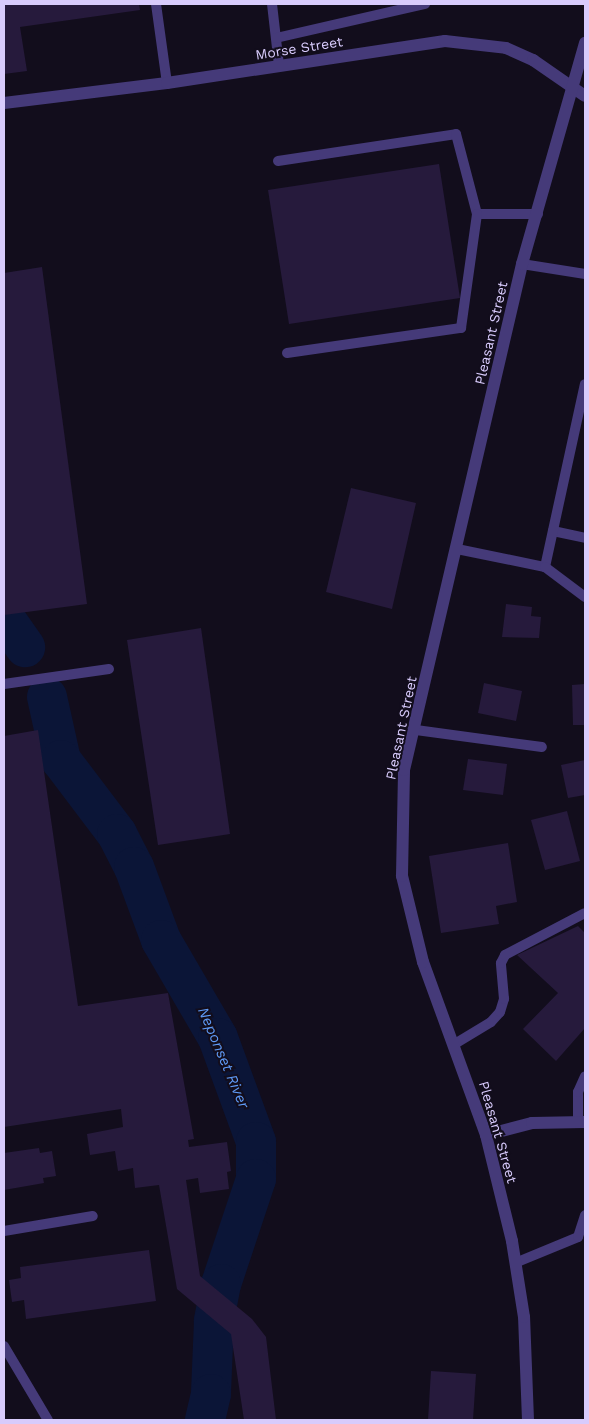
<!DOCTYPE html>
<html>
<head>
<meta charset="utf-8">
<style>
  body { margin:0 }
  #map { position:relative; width:589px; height:1424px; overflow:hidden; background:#120d1c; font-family:"Work Sans",sans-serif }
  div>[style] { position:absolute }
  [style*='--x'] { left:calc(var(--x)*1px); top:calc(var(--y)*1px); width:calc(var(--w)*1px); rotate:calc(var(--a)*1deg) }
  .river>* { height:40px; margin:-20px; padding:0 20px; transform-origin:20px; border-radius:20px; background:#0b1537 }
  .building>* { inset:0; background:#261a3c }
  .service>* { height:10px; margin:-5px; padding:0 5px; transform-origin:5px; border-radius:5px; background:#453a79 }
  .tertiary>* { height:12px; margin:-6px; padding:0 6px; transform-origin:6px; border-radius:6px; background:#453a79 }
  span { translate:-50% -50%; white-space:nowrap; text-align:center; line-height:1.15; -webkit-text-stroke:4px #120d1c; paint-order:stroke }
  .street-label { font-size:14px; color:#d8cbfc }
  .water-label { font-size:15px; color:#5f9af6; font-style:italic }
  .frame { position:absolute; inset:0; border:5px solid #d8cbfc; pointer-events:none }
</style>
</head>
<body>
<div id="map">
  <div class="river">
    <div style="--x:4;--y:617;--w:37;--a:55"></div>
    <div style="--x:47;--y:697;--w:65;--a:77.5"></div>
    <div style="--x:61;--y:760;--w:93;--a:52.9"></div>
    <div style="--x:117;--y:834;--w:37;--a:63"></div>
    <div style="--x:134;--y:867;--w:78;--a:69.7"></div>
    <div style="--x:161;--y:940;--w:113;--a:59.8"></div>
    <div style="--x:218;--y:1038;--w:111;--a:69.9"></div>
    <div style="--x:256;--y:1142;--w:37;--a:90"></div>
    <div style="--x:256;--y:1179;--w:111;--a:108.4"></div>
    <div style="--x:221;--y:1284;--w:38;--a:101"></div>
    <div style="--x:214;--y:1321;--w:73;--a:92.4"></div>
    <div style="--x:211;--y:1394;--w:27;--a:103"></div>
  </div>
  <div class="building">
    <div style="clip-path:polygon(4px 4px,139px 4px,140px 10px,20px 27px,27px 71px,4px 74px)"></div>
    <div style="clip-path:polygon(439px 164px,460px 298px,289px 324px,268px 190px)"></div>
    <div style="clip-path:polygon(42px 267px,87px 604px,4px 615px,4px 273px)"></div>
    <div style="clip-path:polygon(351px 488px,416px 503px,392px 609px,326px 592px)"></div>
    <div style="clip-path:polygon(506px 604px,532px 607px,531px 616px,541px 617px,539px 638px,502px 637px)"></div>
    <div style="clip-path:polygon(201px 628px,230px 834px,158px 845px,127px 640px)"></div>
    <div style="clip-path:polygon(484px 683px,522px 691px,516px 721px,478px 713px)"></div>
    <div style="clip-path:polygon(585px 684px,585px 725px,573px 725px,572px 685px)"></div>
    <div style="clip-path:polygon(38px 730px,78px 1006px,168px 993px,194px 1139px,188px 1140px,189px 1147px,227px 1142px,231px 1171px,227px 1172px,229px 1189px,200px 1193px,198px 1178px,186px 1180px,200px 1276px,252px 1319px,266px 1337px,276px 1420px,244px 1420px,231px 1334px,177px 1289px,159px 1185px,135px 1188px,133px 1168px,118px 1171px,115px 1151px,90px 1155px,87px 1134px,123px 1127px,121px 1109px,4px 1127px,4px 736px)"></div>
    <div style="clip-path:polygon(468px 759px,507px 764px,503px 795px,463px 790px)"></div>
    <div style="clip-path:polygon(585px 760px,585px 795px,568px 798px,561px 765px)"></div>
    <div style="clip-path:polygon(567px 811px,580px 861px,545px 870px,531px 820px)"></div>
    <div style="clip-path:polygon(508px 843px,517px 902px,496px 906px,499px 924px,441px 933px,429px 856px)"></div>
    <div style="clip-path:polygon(578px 926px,585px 933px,585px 1028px,556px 1061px,523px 1029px,558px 993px,517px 955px)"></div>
    <div style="clip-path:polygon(39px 1148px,40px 1153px,52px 1151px,56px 1176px,43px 1178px,44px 1183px,4px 1190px,4px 1153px)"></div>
    <div style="clip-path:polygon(149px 1250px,156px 1301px,26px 1319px,24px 1300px,12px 1302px,9px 1280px,21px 1278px,20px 1267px)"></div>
    <div style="clip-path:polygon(431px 1371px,476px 1374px,473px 1420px,428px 1420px)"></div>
  </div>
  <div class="service">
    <div style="--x:156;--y:4;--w:80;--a:82.1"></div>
    <div style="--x:272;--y:4;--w:61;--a:83.5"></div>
    <div style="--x:276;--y:38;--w:153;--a:-12.9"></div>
    <div style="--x:278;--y:161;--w:180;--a:-8.6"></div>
    <div style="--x:456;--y:134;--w:83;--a:75.3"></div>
    <div style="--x:477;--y:214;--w:61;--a:0"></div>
    <div style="--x:522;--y:264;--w:64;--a:9"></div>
    <div style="--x:287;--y:353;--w:176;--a:-8.2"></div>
    <div style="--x:461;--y:328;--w:115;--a:-82"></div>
    <div style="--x:553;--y:531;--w:33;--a:12"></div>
    <div style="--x:457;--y:549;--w:90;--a:11.6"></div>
    <div style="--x:545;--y:567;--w:187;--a:-77.7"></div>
    <div style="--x:545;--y:567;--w:50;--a:36.9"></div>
    <div style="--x:4;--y:684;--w:106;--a:-8.1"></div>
    <div style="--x:416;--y:730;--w:127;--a:7.7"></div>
    <div style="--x:453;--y:1045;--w:44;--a:-31.2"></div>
    <div style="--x:491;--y:1022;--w:13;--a:-48"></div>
    <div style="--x:500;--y:1012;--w:14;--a:-73"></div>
    <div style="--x:504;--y:999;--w:36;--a:-95"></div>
    <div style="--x:501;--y:963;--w:9;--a:-63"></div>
    <div style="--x:505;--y:955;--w:90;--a:-27.7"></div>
    <div style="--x:578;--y:1122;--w:30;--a:-90"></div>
    <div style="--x:578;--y:1092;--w:17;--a:-66"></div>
    <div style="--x:4;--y:1231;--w:90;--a:-9.6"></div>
    <div style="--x:515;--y:1263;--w:68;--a:-22.4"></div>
    <div style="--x:578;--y:1237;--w:23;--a:-72"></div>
    <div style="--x:4;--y:1346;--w:86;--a:59.3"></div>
  </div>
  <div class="tertiary">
    <div style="--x:4;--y:103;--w:164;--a:-7"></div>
    <div style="--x:167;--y:83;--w:281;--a:-8.6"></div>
    <div style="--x:445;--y:41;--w:61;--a:6.5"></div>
    <div style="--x:506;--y:48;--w:30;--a:24"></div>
    <div style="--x:533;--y:60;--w:63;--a:34.7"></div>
    <div style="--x:486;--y:1135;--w:48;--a:-14.6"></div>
    <div style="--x:532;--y:1123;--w:53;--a:-1.1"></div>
    <div style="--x:528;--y:1420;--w:103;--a:-92.2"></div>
    <div style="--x:524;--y:1317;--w:77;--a:-99"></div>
    <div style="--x:512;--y:1241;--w:109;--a:-103.8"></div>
    <div style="--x:486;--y:1135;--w:184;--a:-110"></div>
    <div style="--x:423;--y:962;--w:89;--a:-103.7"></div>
    <div style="--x:402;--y:876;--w:106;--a:-88.9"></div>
    <div style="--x:404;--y:770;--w:520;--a:-76.87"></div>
    <div style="--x:522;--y:264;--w:230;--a:-74.1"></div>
  </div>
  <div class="street-label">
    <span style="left:299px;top:48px;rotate:-9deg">Morse Street</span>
    <span style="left:491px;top:333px;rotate:-77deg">Pleasant Street</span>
    <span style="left:401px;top:728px;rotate:-78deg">Pleasant Street</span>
    <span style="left:498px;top:1132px;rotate:74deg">Pleasant Street</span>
  </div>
  <div class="water-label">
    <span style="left:223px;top:1058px;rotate:67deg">Neponset River</span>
  </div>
  <div class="frame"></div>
</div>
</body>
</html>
